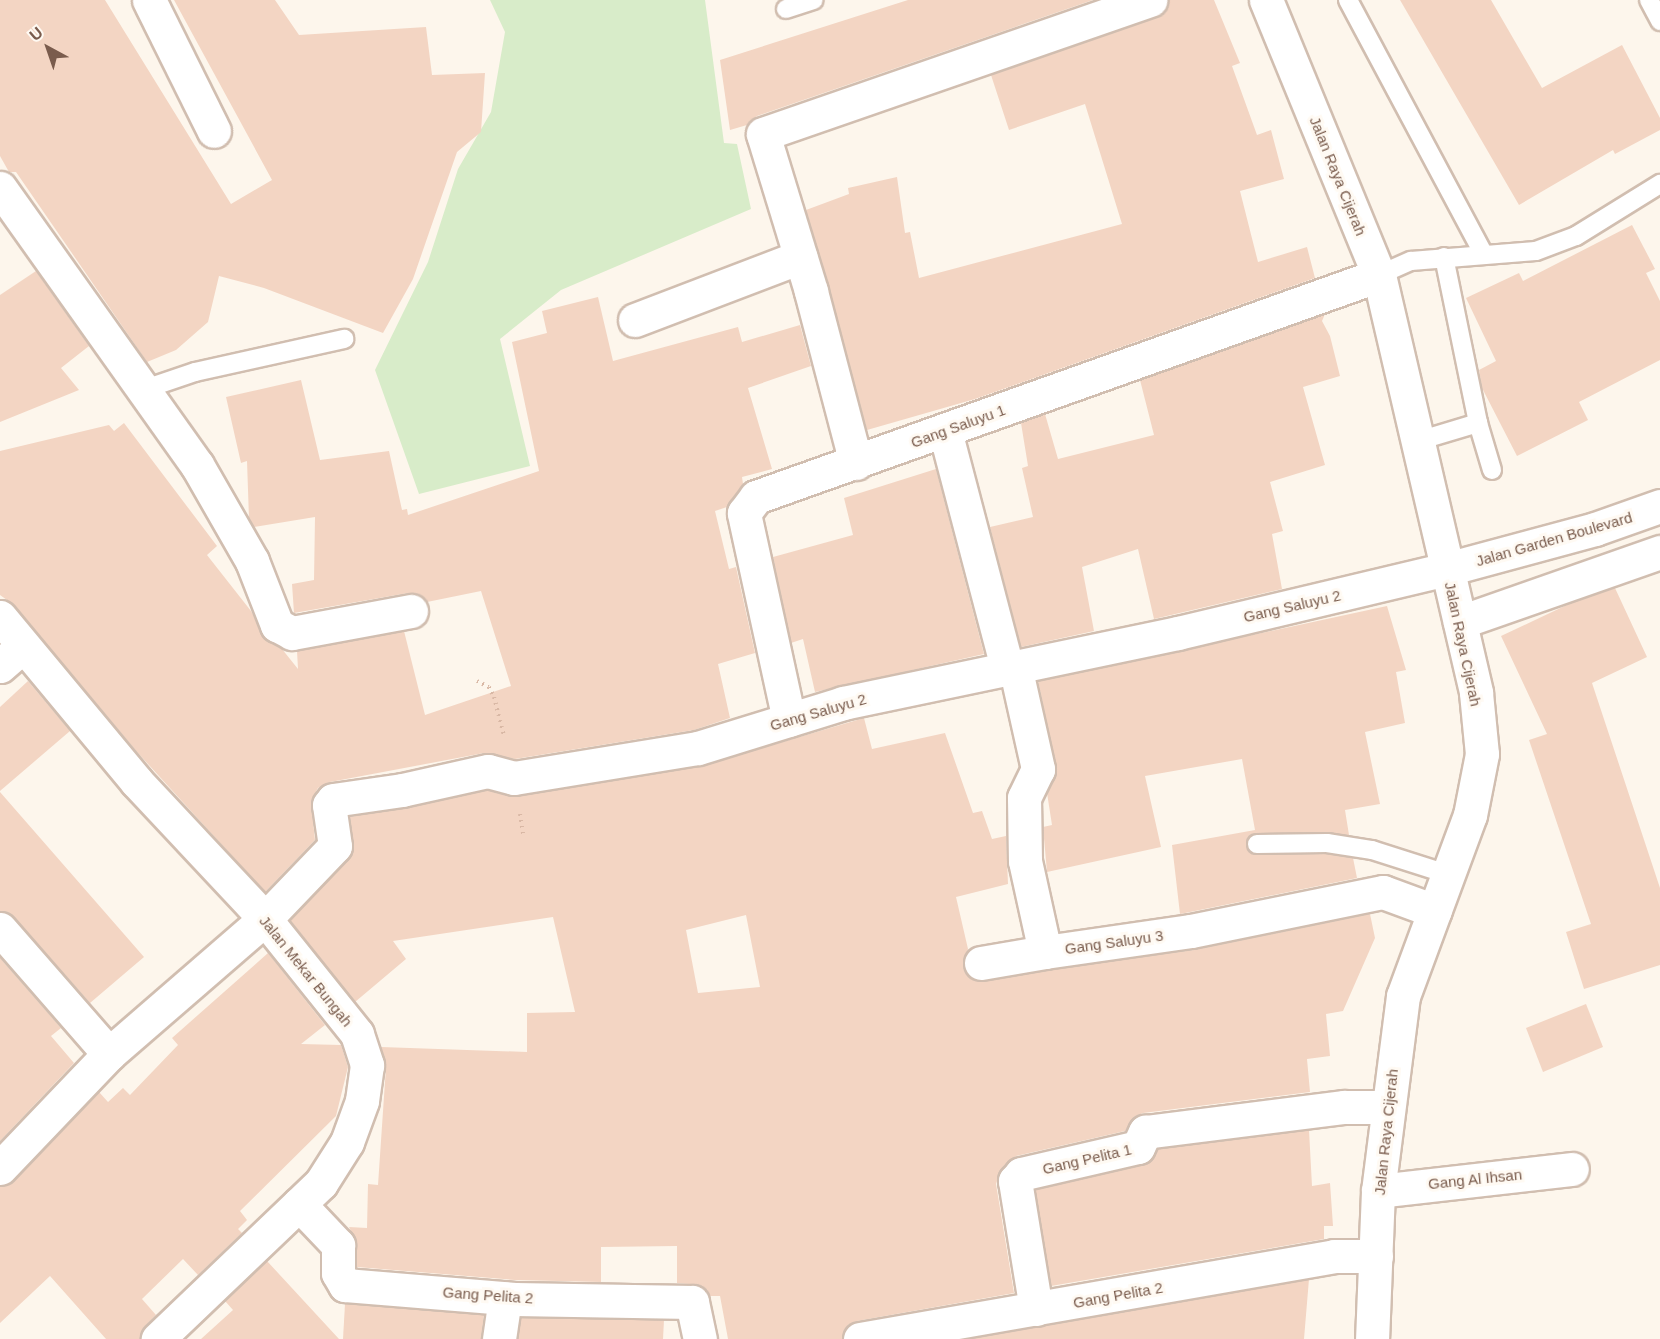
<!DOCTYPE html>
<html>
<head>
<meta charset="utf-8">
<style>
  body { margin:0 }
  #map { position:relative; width:1660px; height:1339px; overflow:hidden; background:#fdf6ec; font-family:Helvetica,sans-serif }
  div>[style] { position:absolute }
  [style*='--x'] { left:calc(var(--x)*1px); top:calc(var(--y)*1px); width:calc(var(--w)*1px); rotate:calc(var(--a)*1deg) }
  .green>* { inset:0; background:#d8ecc9 }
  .building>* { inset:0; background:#f3d5c3 }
  .path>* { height:4px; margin-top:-2px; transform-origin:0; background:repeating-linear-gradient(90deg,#d9b8a5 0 1.5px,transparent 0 6px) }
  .roads { filter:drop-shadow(2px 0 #d1beb0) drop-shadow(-2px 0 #d1beb0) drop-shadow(0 2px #d1beb0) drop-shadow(0 -2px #d1beb0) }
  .service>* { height:18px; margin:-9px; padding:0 9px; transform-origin:9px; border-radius:9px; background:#fff }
  .minor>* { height:33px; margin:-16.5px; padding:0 16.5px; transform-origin:16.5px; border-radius:16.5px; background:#fff }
  .secondary>* { height:33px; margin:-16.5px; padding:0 16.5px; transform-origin:16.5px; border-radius:16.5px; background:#fff }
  span { translate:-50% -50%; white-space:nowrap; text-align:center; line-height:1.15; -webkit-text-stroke:6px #fffaf3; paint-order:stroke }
  .street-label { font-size:15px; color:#7a5c4d }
  .north { position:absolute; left:18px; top:18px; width:60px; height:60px; -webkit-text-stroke:4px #fffaf3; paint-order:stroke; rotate:320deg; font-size:16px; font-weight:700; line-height:24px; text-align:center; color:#7a5c4d }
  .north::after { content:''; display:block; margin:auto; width:21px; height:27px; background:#7a5c4d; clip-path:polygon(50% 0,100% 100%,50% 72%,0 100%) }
</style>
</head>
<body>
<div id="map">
  <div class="green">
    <div style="clip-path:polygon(490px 0,705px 0,724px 143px,737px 144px,751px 209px,561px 290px,500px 339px,530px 466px,419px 494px,375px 370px,428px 262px,458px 169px,491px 112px,505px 32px)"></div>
  </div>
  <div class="building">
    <div style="clip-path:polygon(0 0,105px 0,231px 204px,272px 180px,174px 0,275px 0,299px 35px,426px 27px,432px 75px,485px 73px,481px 132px,457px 152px,413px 279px,383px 333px,264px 288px,219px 276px,208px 322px,176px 350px,147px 362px,16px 172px,9px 172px,0 156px)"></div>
    <div style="clip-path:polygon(908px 0,1093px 0,757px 116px,747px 125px,730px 130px,720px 60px)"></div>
    <div style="clip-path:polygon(1168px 0,1214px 0,1240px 63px,1232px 66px,1257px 135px,1271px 130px,1284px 179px,1240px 191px,1258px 262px,1307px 247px,1315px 278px,975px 399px,867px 430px,806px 210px,849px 194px,848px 188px,897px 177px,905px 233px,910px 232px,919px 278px,1122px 224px,1085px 104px,1009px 130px,991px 75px,1156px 18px,1164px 12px)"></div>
    <div style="clip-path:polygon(1400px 0,1491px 0,1542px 88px,1622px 45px,1660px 118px,1660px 130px,1615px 154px,1613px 150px,1519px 205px)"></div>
    <div style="clip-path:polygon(1632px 225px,1655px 269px,1646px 273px,1660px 301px,1660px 360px,1579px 402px,1588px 420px,1517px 456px,1482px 388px,1479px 370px,1496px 361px,1466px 298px,1519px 273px,1523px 281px)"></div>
    <div style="clip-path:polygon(36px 271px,89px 346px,61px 368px,79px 390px,0 422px,0 295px)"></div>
    <div style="clip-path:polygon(598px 297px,613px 361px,738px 327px,742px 342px,800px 325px,811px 366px,748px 388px,772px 469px,742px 477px,743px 484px,727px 507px,715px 511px,729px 569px,736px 567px,755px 653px,718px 664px,730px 718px,694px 730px,515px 759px,484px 753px,330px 782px,318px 788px,311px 801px,315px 840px,265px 892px,137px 752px,14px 605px,0 595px,0 451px,109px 425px,114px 431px,124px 423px,217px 546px,207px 555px,251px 611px,268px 641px,282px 649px,298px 669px,297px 651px,404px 631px,425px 715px,511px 686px,481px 591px,427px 602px,418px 594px,408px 593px,294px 613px,292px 584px,314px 580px,315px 517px,254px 527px,249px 519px,247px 461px,241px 463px,226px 397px,301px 380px,320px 460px,389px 451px,402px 510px,407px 509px,408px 515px,539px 471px,512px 342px,547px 333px,542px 311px)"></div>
    <div style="clip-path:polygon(1325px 314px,1322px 321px,1330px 336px,1340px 376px,1303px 387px,1325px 465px,1270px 482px,1283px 531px,1272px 534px,1282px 589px,1154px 619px,1138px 549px,1082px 567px,1094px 631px,1021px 647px,990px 527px,1033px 517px,1022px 468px,1028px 466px,1021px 423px,1045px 414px,1058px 459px,1154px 435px,1140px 380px)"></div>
    <div style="clip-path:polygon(936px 469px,984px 654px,815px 692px,803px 639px,791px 643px,773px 557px,853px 535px,844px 498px)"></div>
    <div style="clip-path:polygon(1615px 588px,1647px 657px,1592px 683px,1660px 888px,1660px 965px,1584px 989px,1566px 932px,1591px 924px,1529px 740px,1547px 734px,1501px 636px,1571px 603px)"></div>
    <div style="clip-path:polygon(1387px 606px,1406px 670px,1396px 672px,1405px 723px,1365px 732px,1380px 804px,1345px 810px,1349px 835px,1257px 833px,1246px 844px,1248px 850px,1257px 855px,1326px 854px,1353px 858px,1357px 878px,1180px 914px,1172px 845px,1255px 830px,1242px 759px,1145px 776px,1161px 847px,1047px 872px,1043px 827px,1052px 825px,1047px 793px,1056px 766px,1038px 681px)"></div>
    <div style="clip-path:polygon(28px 681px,70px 731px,0 791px,0 707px)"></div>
    <div style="clip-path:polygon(evenodd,864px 718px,872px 749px,945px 733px,973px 813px,982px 811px,992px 839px,1006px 836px,1008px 884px,956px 897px,968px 949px,963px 967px,974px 980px,1194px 950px,1370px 914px,1375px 938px,1343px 1011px,1326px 1014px,1330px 1056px,1307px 1059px,1310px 1092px,1143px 1113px,1134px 1117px,1125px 1131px,1016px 1156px,1001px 1169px,996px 1184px,1014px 1293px,857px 1321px,848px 1325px,842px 1339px,728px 1339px,720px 1296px,709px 1296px,700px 1285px,677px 1283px,677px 1246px,601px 1247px,601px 1282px,515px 1280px,357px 1267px,357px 1244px,349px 1227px,367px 1228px,368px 1184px,378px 1185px,386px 1067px,381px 1047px,527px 1052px,527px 1013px,575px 1012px,553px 917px,393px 941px,406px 959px,355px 1002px,290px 920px,353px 852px,350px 817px,488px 790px,517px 796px,701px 766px,864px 718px,746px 915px,760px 987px,698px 993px,686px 930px,746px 915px)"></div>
    <div style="clip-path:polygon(0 792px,144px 957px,90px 1003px,14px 917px,0 911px)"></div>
    <div style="clip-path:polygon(268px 953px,325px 1025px,301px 1044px,341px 1045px,348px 1067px,336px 1116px,240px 1211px,247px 1220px,238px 1229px,242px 1233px,198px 1275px,183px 1259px,142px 1299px,156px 1315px,145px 1326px,140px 1339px,106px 1339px,50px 1276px,0 1323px,0 1186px,14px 1181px,99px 1092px,108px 1102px,123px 1088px,130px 1095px,178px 1045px,172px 1038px)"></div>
    <div style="clip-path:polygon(0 958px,61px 1028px,51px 1036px,74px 1063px,0 1141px)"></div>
    <div style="clip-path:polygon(1586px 1004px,1603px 1047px,1543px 1072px,1526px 1028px)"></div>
    <div style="clip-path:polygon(1309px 1130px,1312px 1186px,1330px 1183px,1333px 1226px,1324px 1226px,1324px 1239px,1051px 1286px,1035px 1190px,1142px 1165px,1158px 1149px)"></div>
    <div style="clip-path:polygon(267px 1261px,339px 1339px,201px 1339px,233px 1310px,225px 1301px)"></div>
    <div style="clip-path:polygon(1309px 1279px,1304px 1339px,969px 1339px,1040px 1327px)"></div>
    <div style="clip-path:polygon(345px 1304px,484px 1315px,481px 1339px,343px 1339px)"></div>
    <div style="clip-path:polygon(521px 1318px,664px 1320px,663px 1339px,518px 1339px)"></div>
  </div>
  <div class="path">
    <div style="--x:477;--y:681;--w:13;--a:27"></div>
    <div style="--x:489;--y:687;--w:11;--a:63"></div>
    <div style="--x:494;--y:697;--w:40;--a:75.6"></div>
    <div style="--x:520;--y:814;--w:20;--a:81"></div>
  </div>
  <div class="roads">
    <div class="service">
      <div style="--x:1348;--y:0;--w:287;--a:61.9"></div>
      <div style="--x:1649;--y:0;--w:24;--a:62"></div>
      <div style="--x:786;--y:9;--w:29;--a:-18"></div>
      <div style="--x:1444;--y:257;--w:169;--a:78.4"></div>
      <div style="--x:1478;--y:423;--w:49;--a:73.4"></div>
      <div style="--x:1379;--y:275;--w:35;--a:-24"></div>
      <div style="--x:1411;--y:261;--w:125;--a:-4.6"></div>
      <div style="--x:1536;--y:251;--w:43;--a:-20.6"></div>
      <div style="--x:1576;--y:236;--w:99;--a:-31.8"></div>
      <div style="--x:142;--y:390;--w:56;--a:-18.8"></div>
      <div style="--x:195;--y:372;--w:153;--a:-12.5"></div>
      <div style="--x:1418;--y:441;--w:63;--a:-16.7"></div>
      <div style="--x:1257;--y:844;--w:70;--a:-0.8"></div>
      <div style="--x:1327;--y:843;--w:46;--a:8.8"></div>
      <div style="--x:1372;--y:850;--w:79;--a:17.7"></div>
    </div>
    <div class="minor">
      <div style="--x:149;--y:0;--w:146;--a:63.6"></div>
      <div style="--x:0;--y:188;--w:340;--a:54.6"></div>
      <div style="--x:197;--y:465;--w:111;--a:60.2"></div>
      <div style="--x:252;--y:561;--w:69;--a:68.7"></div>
      <div style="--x:277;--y:625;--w:17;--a:28"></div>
      <div style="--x:292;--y:633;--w:121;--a:-10.5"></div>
      <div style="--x:635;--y:320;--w:177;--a:-20.9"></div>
      <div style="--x:945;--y:431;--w:244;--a:75.3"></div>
      <div style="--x:856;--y:463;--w:178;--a:-104.7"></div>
      <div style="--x:811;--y:291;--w:164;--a:-107"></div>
      <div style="--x:763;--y:134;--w:410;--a:-19.1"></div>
      <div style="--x:0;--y:617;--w:214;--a:50.3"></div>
      <div style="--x:137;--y:782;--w:187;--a:46.9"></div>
      <div style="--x:265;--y:919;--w:147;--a:51.3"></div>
      <div style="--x:357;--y:1034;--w:33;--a:72"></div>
      <div style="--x:367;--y:1065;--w:36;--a:98"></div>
      <div style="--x:362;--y:1101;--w:44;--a:110.1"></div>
      <div style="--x:347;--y:1142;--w:49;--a:122.4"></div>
      <div style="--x:321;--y:1183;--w:226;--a:136.3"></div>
      <div style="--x:1460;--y:622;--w:212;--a:-19.3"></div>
      <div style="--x:0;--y:666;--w:30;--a:-41"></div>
      <div style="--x:1015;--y:666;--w:106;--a:77.4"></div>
      <div style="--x:1038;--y:769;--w:32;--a:116"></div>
      <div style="--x:1024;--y:798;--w:63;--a:89.1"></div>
      <div style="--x:1025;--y:861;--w:93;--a:77.6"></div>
      <div style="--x:1045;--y:952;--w:148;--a:-8.2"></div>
      <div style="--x:1191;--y:931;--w:196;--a:-11.5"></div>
      <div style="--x:1383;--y:892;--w:55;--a:20.1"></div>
      <div style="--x:789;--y:720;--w:212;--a:-102.3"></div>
      <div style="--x:744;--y:513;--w:20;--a:-53"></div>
      <div style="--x:756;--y:497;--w:661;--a:-19.61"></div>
      <div style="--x:0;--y:929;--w:166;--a:48.9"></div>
      <div style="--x:981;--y:963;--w:65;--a:-9.8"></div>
      <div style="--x:0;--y:1168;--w:158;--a:-46.3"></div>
      <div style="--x:109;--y:1054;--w:206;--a:-40.9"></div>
      <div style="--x:265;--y:919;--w:101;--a:-46.2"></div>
      <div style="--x:335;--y:846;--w:41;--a:-98.3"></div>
      <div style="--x:329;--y:805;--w:6;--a:-51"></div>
      <div style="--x:333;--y:800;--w:70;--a:-8.2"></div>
      <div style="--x:402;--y:790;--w:88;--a:-12.5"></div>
      <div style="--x:488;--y:771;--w:27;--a:15"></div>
      <div style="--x:514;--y:778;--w:186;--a:-9.3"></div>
      <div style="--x:698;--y:748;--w:152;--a:-17.2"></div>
      <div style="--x:843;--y:703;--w:342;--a:-11.8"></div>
      <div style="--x:1178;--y:633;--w:277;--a:-13.4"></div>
      <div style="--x:1447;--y:569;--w:153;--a:-15.1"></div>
      <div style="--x:1595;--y:529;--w:69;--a:-19.5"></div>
      <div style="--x:1378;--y:1191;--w:195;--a:-6.5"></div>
      <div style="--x:299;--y:1204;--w:57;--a:46.4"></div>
      <div style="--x:338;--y:1245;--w:28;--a:90"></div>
      <div style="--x:338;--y:1273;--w:14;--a:60"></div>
      <div style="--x:345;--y:1285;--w:170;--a:4.7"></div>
      <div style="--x:514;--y:1299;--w:178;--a:1"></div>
      <div style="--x:692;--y:1302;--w:38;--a:78"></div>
      <div style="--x:1036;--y:1309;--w:130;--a:-99.3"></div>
      <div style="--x:1015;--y:1181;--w:9;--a:-49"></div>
      <div style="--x:1021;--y:1174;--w:120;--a:-13"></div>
      <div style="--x:1138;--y:1147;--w:17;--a:-65"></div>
      <div style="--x:1145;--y:1132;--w:201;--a:-7.2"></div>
      <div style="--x:1344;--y:1107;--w:43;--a:0"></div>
      <div style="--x:499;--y:1339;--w:41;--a:-81.7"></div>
      <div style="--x:860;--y:1339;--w:481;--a:-9.9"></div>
      <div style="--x:1334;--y:1256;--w:42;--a:0"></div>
    </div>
    <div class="secondary">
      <div style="--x:1266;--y:0;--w:297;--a:67.7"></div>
      <div style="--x:1379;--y:275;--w:429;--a:76.9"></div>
      <div style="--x:1476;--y:693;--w:61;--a:84.4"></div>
      <div style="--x:1482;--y:754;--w:62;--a:101.1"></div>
      <div style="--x:1470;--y:815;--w:193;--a:110.3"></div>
      <div style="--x:1403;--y:996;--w:197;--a:97.3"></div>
      <div style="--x:1378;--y:1191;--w:148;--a:92.3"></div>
    </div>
  </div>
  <div class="street-label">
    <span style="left:1338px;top:176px;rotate:68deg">Jalan Raya Cijerah</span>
    <span style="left:958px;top:426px;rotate:-20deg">Gang Saluyu 1</span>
    <span style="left:1554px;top:539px;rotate:-16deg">Jalan Garden Boulevard</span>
    <span style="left:1292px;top:606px;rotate:-13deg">Gang Saluyu 2</span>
    <span style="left:1463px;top:644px;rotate:78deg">Jalan Raya Cijerah</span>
    <span style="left:818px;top:712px;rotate:-16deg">Gang Saluyu 2</span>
    <span style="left:1114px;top:942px;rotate:-8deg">Gang Saluyu 3</span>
    <span style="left:306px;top:971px;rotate:51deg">Jalan Mekar Bungah</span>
    <span style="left:1386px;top:1132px;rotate:-84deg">Jalan Raya Cijerah</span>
    <span style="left:1087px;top:1159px;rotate:-13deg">Gang Pelita 1</span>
    <span style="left:1475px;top:1179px;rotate:-6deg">Gang Al Ihsan</span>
    <span style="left:488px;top:1295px;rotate:4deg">Gang Pelita 2</span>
    <span style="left:1118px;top:1295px;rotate:-10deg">Gang Pelita 2</span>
  </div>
  <div class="north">U</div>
</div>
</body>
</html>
